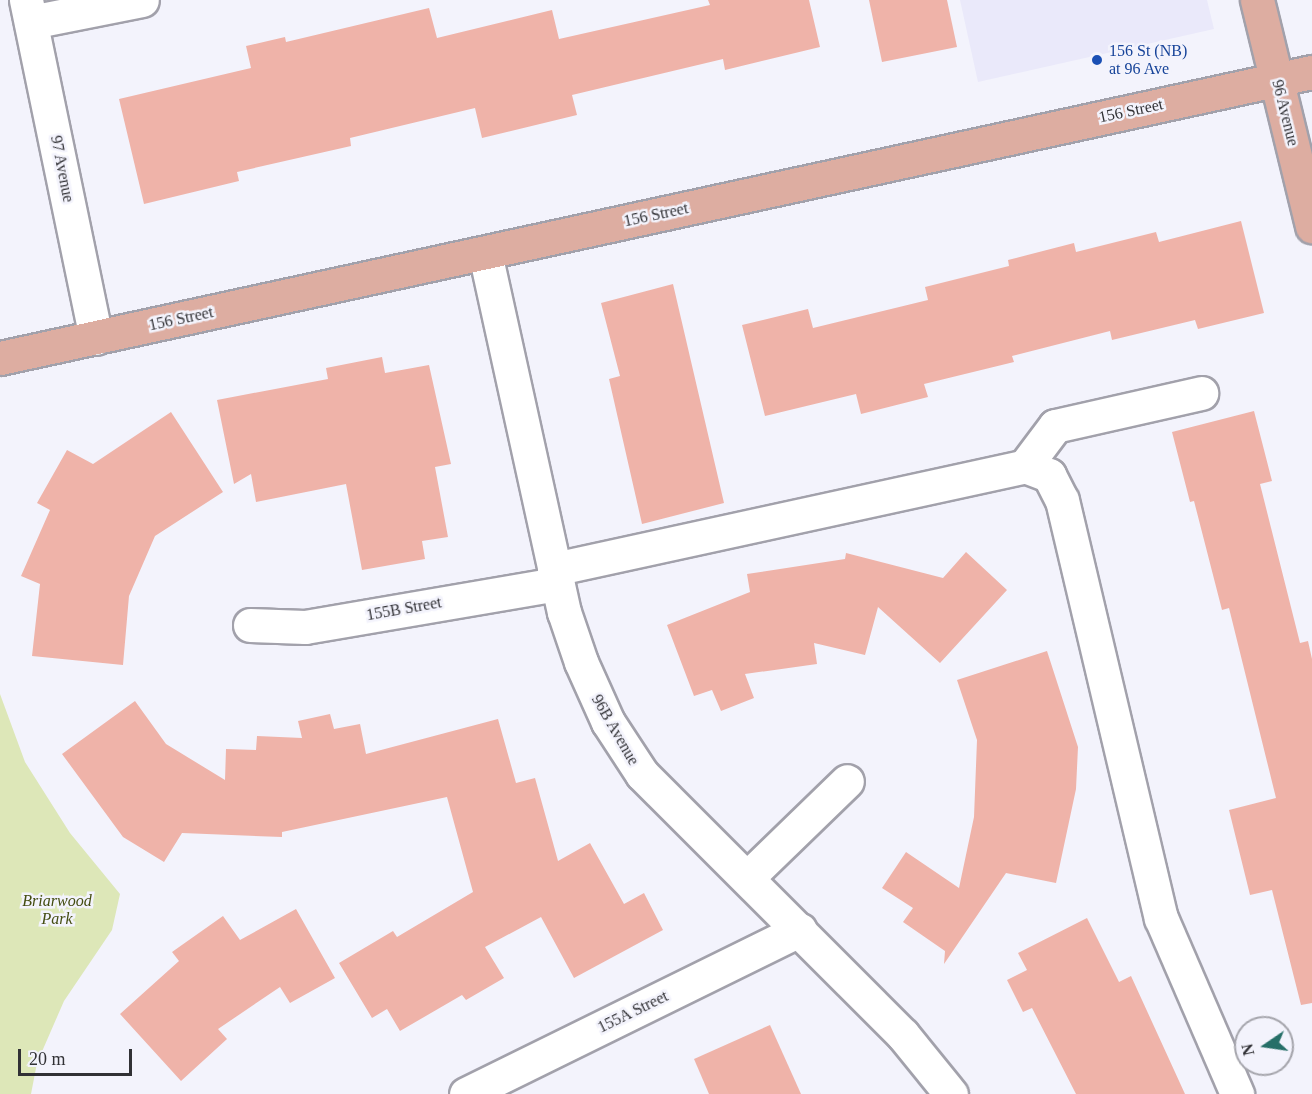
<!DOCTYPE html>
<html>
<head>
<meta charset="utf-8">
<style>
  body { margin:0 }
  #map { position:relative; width:1312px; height:1094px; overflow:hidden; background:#f3f3fc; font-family:"Times New Roman",serif }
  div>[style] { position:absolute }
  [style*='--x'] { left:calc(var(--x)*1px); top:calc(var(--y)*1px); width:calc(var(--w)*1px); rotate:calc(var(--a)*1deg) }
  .built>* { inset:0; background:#eae9fa }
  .green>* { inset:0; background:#dde7b8 }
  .building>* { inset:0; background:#efb3a9 }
  .roads { filter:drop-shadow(2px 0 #a2a1ab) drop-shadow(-2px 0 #a2a1ab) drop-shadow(0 2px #a2a1ab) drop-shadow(0 -2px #a2a1ab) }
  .minor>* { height:33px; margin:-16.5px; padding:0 16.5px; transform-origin:16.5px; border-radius:16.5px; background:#fff }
  .major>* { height:33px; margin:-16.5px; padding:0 16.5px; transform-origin:16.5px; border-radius:16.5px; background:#ddada1 }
  .dots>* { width:16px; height:16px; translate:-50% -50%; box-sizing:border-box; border:3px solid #f3f3fc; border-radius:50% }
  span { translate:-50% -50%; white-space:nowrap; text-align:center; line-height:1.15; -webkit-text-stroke:5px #f3f3fc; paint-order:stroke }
  .transit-label { font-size:16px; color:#164399 }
  .left { translate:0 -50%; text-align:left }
  .street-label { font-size:16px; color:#313135 }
  .park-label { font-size:16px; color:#444d11; font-style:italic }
  .north { position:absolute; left:1234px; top:1016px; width:60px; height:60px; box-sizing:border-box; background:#f3f3fc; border:2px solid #a5a5ac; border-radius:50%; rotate:257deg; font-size:16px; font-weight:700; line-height:24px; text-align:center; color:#313135 }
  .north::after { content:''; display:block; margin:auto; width:21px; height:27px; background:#266f68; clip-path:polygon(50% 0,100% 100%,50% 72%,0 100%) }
  .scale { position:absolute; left:18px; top:1049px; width:114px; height:27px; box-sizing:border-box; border:3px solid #313135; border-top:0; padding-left:8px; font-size:18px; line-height:21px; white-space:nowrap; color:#313135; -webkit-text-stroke:4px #f3f3fc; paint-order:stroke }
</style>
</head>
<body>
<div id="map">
  <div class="built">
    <div style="clip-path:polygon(960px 0,1207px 0,1214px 29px,978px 82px)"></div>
  </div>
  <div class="green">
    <div style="clip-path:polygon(0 694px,25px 762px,70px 833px,120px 894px,112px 930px,64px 1001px,37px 1063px,31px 1094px,0 1094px)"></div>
  </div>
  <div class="building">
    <div style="clip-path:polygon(708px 0,809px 0,820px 47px,725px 70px,723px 59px,572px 95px,577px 115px,482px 138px,475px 108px,350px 138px,351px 146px,237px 172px,239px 181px,144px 204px,119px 99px,251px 68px,246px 46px,285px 37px,286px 42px,429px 8px,437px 38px,552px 10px,559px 39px,710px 5px)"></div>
    <div style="clip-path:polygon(869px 0,947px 0,957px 47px,882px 62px)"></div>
    <div style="clip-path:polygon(1241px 221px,1264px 313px,1198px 329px,1195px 320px,1112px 340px,1110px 331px,1012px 356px,1014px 362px,924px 384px,928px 397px,861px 414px,856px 394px,765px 416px,742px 325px,808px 309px,813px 328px,928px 300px,925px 287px,1009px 266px,1008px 260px,1074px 243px,1076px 252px,1156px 232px,1159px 242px)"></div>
    <div style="clip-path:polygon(673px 284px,724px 503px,642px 524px,609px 379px,620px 376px,601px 303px)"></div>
    <div style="clip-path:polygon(382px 357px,385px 373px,429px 365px,451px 464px,435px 467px,448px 537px,422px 541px,425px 559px,362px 570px,346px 484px,256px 502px,251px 474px,234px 484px,217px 400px,328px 379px,326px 368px)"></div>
    <div style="clip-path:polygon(1254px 411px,1272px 481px,1260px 484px,1300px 643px,1308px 641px,1312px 659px,1312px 1003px,1301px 1005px,1272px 890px,1250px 895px,1229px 810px,1276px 798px,1229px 608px,1222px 610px,1194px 501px,1190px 502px,1172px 432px)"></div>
    <div style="clip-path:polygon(171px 412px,223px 492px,155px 536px,129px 596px,123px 665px,32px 656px,40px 584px,21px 576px,50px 510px,37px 503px,67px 450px,93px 464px)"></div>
    <div style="clip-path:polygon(966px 552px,1007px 590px,940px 663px,878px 607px,865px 655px,814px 643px,817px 664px,745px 674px,754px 698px,721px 711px,712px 690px,694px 696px,667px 625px,750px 592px,747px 574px,845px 559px,846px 553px,943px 578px)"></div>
    <div style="clip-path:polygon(1047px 651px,1078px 747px,1076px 789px,1056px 883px,1006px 873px,944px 964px,945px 951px,903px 922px,913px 908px,882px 888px,906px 852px,959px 888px,974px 817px,977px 740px,957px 680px)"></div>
    <div style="clip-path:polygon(135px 701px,166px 744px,225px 780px,226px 749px,256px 750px,257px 736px,302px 738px,298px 721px,330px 714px,334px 729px,360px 724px,366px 754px,498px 719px,516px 783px,535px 778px,558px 861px,590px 843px,624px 904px,644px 893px,663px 930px,574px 978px,541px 917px,485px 947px,504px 978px,466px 1000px,462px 995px,400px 1031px,387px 1009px,372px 1018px,339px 963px,393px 931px,397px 937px,473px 892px,447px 797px,282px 832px,282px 837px,182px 833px,164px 862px,123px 837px,62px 754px)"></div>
    <div style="clip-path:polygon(296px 909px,335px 978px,290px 1003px,280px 987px,218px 1029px,227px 1039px,181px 1081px,120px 1014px,179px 961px,172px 952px,223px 916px,240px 940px)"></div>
    <div style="clip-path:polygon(1087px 918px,1119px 982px,1131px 976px,1185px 1094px,1076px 1094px,1032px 1008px,1023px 1012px,1007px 980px,1027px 970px,1018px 953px)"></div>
    <div style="clip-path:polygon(770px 1025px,801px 1094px,709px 1094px,694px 1059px)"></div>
  </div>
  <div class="roads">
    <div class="minor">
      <div style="--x:26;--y:0;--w:345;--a:78.3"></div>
      <div style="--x:31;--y:22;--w:113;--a:-11.2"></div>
      <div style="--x:485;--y:253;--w:368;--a:77.6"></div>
      <div style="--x:564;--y:612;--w:53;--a:71.2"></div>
      <div style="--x:581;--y:662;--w:66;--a:65.8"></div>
      <div style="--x:608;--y:722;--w:62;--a:56.8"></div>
      <div style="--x:642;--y:774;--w:369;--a:45"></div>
      <div style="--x:903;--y:1035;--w:76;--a:50.9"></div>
      <div style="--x:1025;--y:466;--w:50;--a:-53.1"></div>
      <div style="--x:1055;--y:426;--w:150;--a:-12.7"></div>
      <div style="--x:554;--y:569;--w:482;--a:-12.3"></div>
      <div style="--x:1025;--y:466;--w:26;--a:21"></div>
      <div style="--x:1049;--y:475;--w:28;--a:63"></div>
      <div style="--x:1062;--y:500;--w:430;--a:76.7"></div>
      <div style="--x:1161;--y:918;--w:192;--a:66.6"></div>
      <div style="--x:250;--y:625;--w:55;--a:2.1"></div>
      <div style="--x:305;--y:627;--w:256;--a:-9.7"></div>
      <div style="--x:747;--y:878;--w:139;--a:-44.1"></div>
      <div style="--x:466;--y:1094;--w:372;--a:-26.2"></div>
    </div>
    <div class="major">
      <div style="--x:1257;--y:0;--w:233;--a:76.3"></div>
      <div style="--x:0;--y:358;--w:1343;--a:-12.3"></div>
    </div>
  </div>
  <div class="dots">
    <div style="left:1097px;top:60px;background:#1a4fb4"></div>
  </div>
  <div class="transit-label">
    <span class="left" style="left:1109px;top:60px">156 St (NB)<br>at 96 Ave</span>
  </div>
  <div class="street-label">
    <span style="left:1131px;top:111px;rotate:-12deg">156 Street</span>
    <span style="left:1285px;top:113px;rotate:76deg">96 Avenue</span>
    <span style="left:62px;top:169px;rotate:79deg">97 Avenue</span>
    <span style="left:656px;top:215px;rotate:-12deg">156 Street</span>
    <span style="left:181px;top:319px;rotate:-12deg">156 Street</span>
    <span style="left:404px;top:609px;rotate:-10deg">155B Street</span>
    <span style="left:615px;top:730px;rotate:60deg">96B Avenue</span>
    <span style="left:633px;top:1012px;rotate:-26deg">155A Street</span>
  </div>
  <div class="park-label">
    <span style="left:57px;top:910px">Briarwood<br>Park</span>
  </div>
  <div class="north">N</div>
  <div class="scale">20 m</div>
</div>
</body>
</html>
